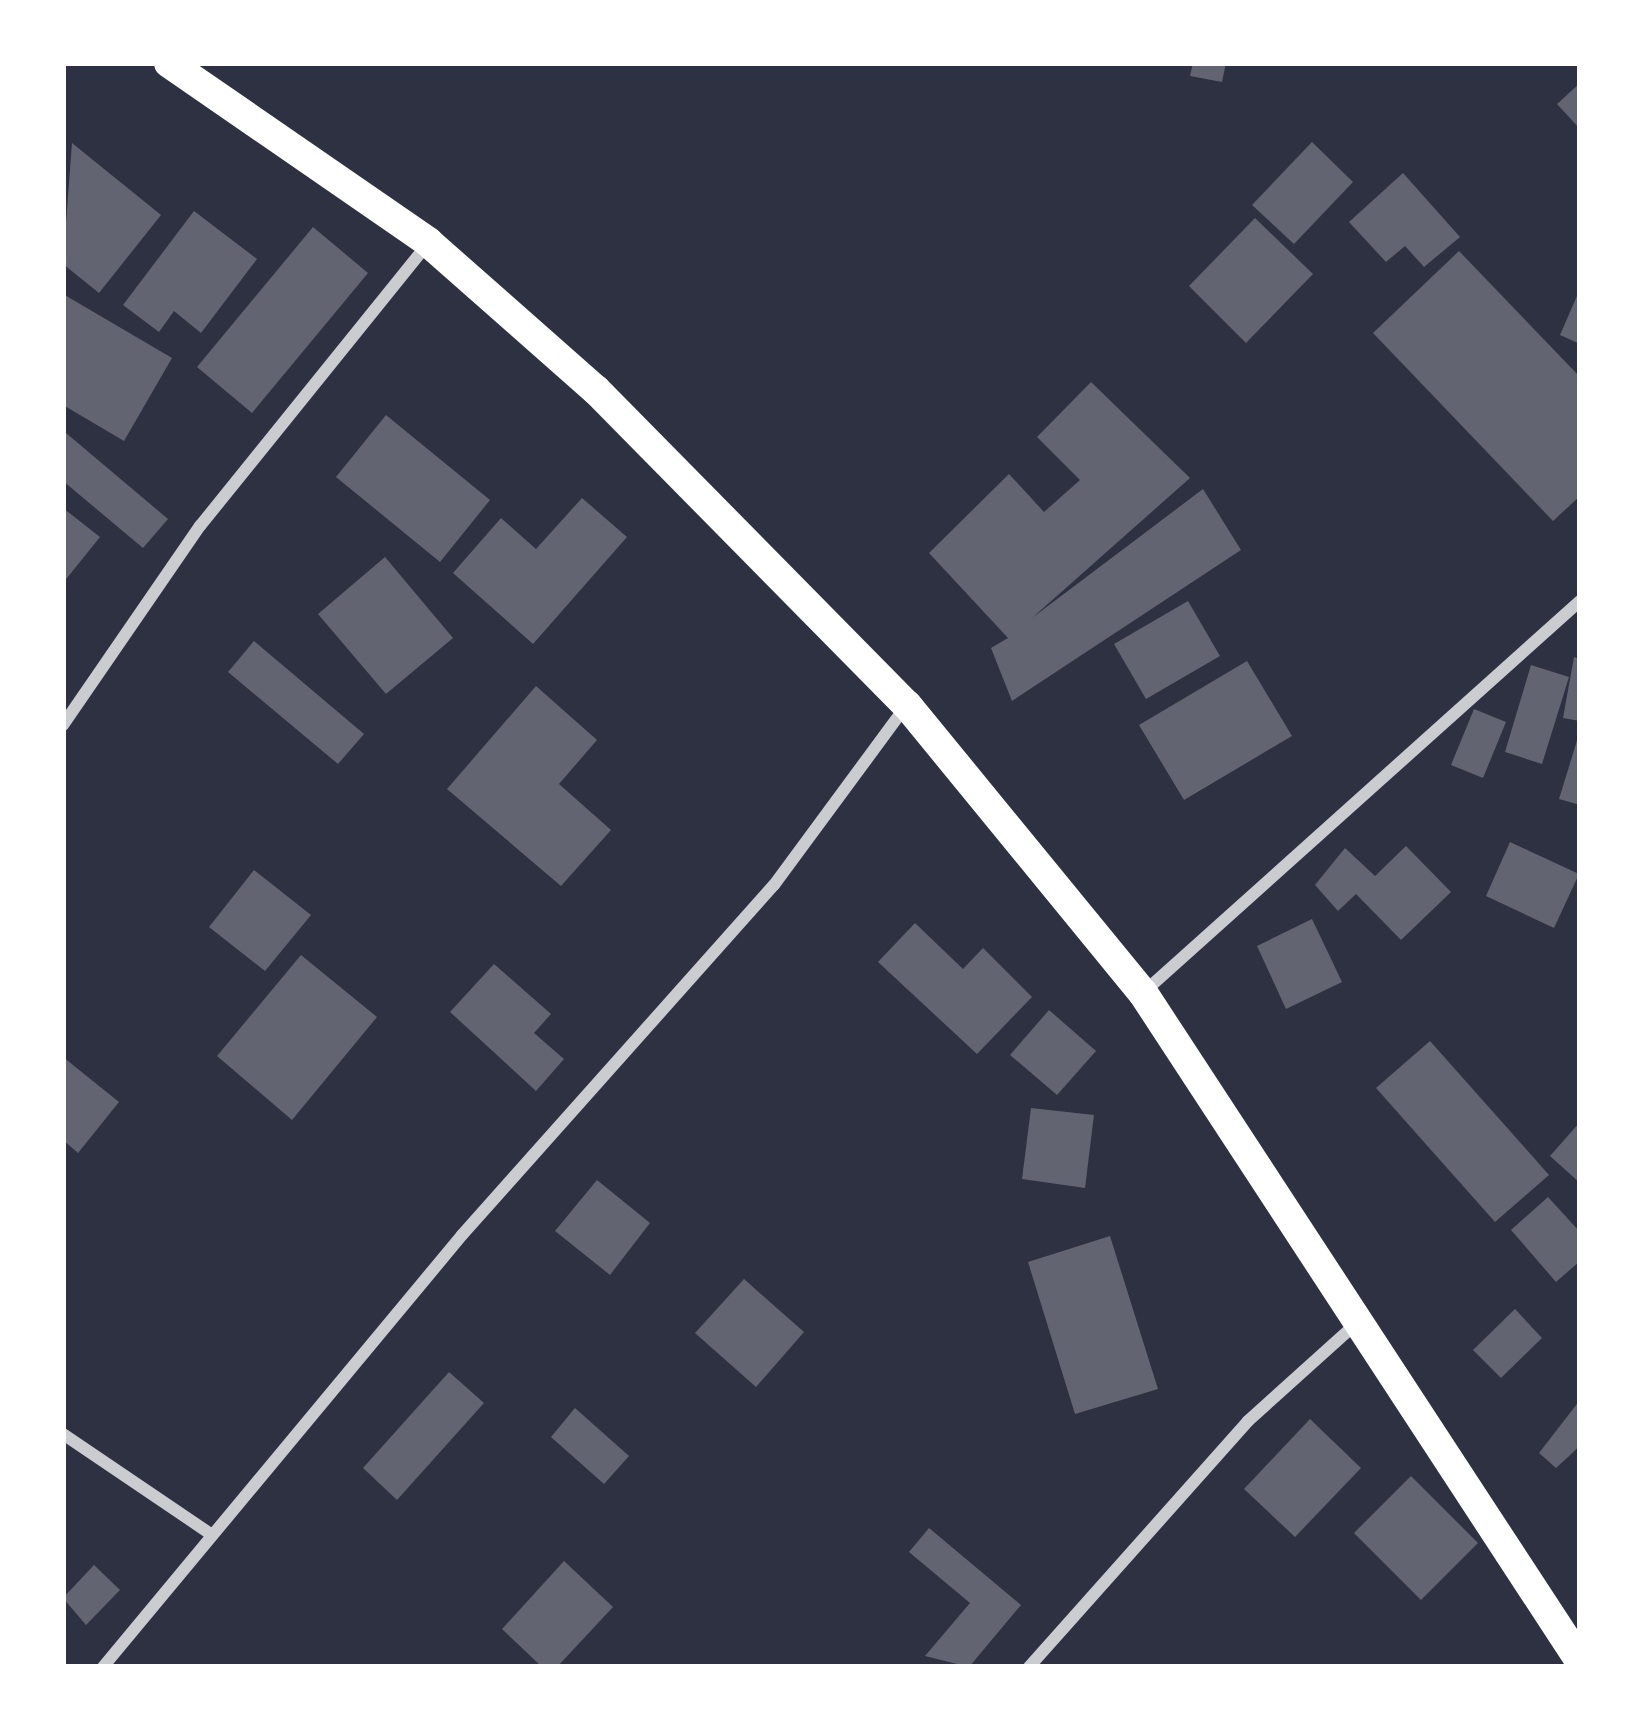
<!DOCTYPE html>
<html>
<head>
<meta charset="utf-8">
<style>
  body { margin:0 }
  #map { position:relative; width:1643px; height:1730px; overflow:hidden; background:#2d3142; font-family:"DM Sans",sans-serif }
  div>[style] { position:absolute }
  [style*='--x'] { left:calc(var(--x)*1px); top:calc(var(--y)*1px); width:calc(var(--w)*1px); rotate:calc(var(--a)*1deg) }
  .building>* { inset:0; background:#626471 }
  .minor>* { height:12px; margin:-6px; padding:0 6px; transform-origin:6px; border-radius:6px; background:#caccd0 }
  .primary>* { height:30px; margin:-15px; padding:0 15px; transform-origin:15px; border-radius:15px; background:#fff }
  span { translate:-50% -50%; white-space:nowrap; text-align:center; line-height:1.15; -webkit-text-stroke:9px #fff; paint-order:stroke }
  .frame { position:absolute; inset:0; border:66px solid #fff; pointer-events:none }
</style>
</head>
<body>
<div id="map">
  <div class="building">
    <div style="clip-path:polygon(1193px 63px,1226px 63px,1222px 82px,1190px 76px)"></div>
    <div style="clip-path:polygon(1580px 83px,1580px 129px,1557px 104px)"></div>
    <div style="clip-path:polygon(1312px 142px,1353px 182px,1294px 244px,1252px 205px)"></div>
    <div style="clip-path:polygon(72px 143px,161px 215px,99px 293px,63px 264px)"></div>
    <div style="clip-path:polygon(1403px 173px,1460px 237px,1424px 267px,1405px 246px,1386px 262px,1349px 222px)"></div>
    <div style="clip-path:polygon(194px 211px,257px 259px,201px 333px,174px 311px,159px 332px,123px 305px)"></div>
    <div style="clip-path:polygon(1255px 218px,1313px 274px,1246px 343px,1189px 286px)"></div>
    <div style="clip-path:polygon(313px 227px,368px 273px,252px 413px,197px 367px)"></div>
    <div style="clip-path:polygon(1459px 251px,1580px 377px,1580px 496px,1553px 521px,1373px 333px)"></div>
    <div style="clip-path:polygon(1580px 289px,1580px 344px,1560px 335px)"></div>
    <div style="clip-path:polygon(63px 294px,172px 358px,124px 441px,63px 405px)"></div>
    <div style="clip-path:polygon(1091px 382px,1190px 478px,1032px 618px,1203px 489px,1241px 550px,1012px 701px,991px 648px,1008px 638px,929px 553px,1009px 474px,1044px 512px,1080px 480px,1037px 437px)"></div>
    <div style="clip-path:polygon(386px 415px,490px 500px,440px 562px,336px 477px)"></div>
    <div style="clip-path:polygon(66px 433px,168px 519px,143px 548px,63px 481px)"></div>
    <div style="clip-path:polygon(582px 498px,627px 537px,533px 644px,453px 573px,501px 518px,536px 549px)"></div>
    <div style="clip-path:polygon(63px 508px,100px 537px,63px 583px)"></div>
    <div style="clip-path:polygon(385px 557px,453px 638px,386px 694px,318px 614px)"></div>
    <div style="clip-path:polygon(1188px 601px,1220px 656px,1146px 699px,1114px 644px)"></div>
    <div style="clip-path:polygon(254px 641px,364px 734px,338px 764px,228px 672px)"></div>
    <div style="clip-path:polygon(1574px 657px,1580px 659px,1580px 721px,1563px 718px)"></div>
    <div style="clip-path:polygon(1247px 661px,1292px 736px,1184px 800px,1139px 725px)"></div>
    <div style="clip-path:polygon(1531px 665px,1569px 677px,1542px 764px,1505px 752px)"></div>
    <div style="clip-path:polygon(536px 686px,597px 740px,559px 784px,611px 830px,561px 886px,447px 789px)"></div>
    <div style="clip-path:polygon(1474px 709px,1506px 722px,1483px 778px,1451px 765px)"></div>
    <div style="clip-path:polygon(1579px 734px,1580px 734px,1580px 805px,1559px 799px)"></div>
    <div style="clip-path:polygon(1510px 842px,1579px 874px,1554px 928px,1486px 896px)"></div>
    <div style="clip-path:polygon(1406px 846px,1451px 892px,1401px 940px,1356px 894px,1338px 911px,1315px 885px,1345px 848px,1375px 876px)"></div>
    <div style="clip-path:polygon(254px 870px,311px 915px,265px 971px,209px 927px)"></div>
    <div style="clip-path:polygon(1312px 919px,1342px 982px,1286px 1009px,1257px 946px)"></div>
    <div style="clip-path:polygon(915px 923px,963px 969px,983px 948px,1032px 997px,977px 1054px,878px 962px)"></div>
    <div style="clip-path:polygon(301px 955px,377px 1017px,292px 1120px,217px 1056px)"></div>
    <div style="clip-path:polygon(494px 964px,551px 1014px,534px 1033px,564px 1059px,536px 1091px,450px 1012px)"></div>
    <div style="clip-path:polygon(1049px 1010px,1096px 1051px,1057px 1095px,1010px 1055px)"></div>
    <div style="clip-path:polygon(1430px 1041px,1549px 1175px,1495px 1222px,1376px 1088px)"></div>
    <div style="clip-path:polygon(63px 1057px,119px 1102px,78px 1153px,63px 1140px)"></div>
    <div style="clip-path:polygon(1031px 1108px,1094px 1115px,1085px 1188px,1022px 1179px)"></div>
    <div style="clip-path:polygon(1580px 1122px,1580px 1183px,1550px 1156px)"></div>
    <div style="clip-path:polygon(597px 1180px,650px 1223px,610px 1275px,555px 1231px)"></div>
    <div style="clip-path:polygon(1548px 1197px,1580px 1232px,1580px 1261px,1556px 1282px,1511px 1230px)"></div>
    <div style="clip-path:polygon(1110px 1236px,1158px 1389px,1075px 1414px,1028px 1262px)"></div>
    <div style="clip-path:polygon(744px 1279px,804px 1332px,756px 1387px,695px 1333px)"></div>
    <div style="clip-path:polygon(1515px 1309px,1542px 1338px,1501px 1378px,1473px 1350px)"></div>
    <div style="clip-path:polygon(449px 1372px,484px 1403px,397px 1500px,363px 1468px)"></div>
    <div style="clip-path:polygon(1580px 1400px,1580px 1446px,1556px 1468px,1539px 1453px)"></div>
    <div style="clip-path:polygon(575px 1408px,629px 1456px,604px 1484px,551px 1437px)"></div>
    <div style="clip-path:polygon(1310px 1419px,1361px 1468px,1295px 1537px,1244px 1489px)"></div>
    <div style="clip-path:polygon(1411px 1476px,1478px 1543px,1421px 1600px,1354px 1533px)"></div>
    <div style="clip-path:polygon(929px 1528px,1021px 1605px,969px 1667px,925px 1656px,970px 1603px,909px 1552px)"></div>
    <div style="clip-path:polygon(564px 1561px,613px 1607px,557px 1667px,542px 1667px,502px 1629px)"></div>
    <div style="clip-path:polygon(94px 1565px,120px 1590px,86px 1625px,63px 1598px)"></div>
  </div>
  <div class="minor">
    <div style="--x:63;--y:725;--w:242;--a:-55.5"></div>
    <div style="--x:200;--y:526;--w:363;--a:-51.1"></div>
    <div style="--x:1144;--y:992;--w:586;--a:-41.89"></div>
    <div style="--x:63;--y:1434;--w:180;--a:34.1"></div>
    <div style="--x:103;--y:1667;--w:562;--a:-50.27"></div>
    <div style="--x:462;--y:1235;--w:469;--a:-48.3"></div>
    <div style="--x:774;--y:885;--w:222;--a:-53.6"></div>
    <div style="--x:1029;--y:1667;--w:329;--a:-48.3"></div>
    <div style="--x:1248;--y:1421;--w:149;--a:-42"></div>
  </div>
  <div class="primary">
    <div style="--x:169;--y:63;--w:315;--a:34.6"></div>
    <div style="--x:428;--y:242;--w:224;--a:41.4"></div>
    <div style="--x:596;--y:390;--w:443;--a:45.4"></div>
    <div style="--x:907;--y:705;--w:372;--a:50.7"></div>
    <div style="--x:1143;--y:993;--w:798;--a:56.81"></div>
  </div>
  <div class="frame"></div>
</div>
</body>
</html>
